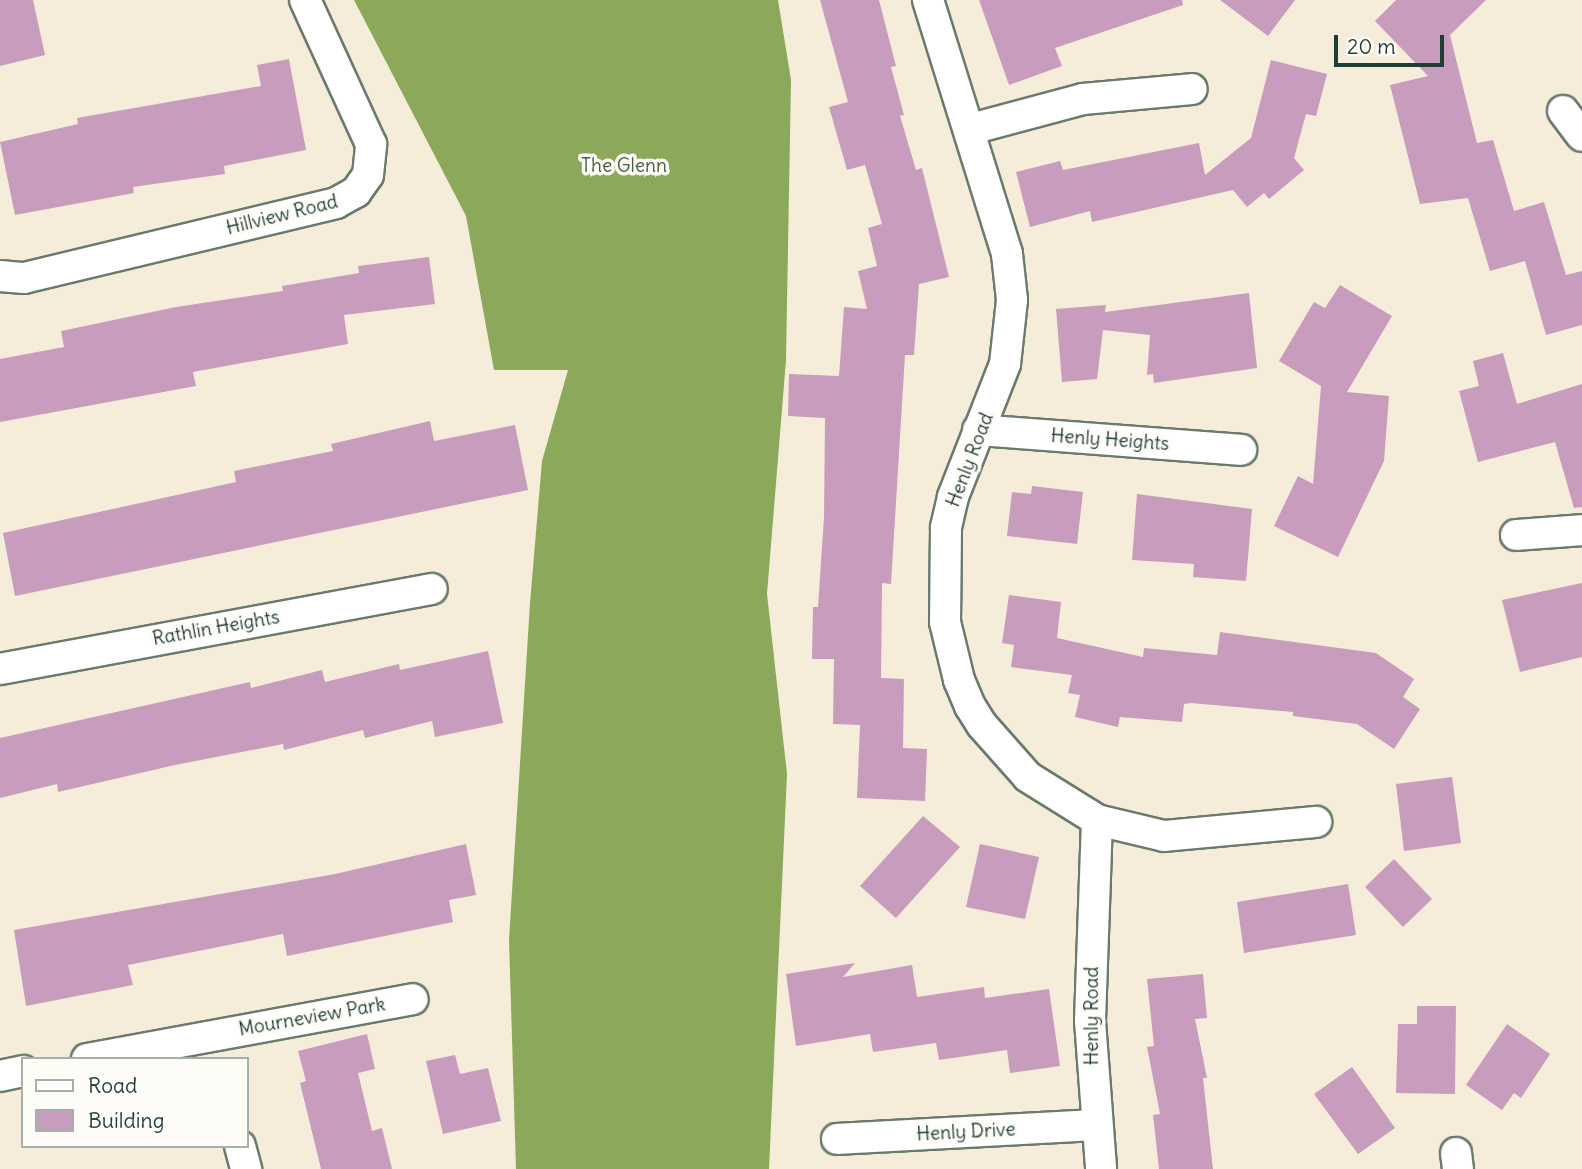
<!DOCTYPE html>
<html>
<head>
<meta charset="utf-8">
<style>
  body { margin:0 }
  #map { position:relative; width:1582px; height:1169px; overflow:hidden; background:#f5edd9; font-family:Delius,sans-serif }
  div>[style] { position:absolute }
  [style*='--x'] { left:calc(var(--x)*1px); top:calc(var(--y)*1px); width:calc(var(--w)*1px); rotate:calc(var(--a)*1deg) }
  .forest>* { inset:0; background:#8ca85a }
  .building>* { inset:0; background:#c89cbd }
  .roads { filter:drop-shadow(2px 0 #6a7b6e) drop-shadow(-2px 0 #6a7b6e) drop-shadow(0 2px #6a7b6e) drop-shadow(0 -2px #6a7b6e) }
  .minor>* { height:30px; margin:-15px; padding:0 15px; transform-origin:15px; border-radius:15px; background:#fff }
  span { translate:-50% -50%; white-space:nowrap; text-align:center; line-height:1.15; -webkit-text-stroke:7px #fdfcf7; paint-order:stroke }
  .park-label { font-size:19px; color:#445e40 }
  .street-label { font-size:19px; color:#1f3d34 }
  .legend { position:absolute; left:21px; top:1057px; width:228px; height:91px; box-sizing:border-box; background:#fdfcf7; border:2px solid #a4b0a9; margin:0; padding:9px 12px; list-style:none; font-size:21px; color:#1f3d34 }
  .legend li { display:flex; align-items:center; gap:14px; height:35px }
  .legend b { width:35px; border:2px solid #a4b0a9 }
  .scale { position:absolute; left:1334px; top:35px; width:110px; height:32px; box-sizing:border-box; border:4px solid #1f3d34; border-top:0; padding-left:9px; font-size:21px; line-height:24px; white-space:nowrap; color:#1f3d34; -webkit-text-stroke:5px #fdfcf7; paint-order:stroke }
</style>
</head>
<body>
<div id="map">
  <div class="forest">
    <div style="clip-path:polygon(354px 0,778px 0,791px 80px,786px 360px,767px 594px,787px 774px,769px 1169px,516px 1169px,509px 940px,530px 603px,542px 461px,568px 370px,494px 370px,466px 216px)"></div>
  </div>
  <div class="building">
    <div style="clip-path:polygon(0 0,33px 0,45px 55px,0 66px)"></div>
    <div style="clip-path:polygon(820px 0,879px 0,896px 66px,891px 67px,904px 115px,900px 116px,916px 170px,922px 168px,949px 277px,919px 284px,914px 355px,905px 355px,891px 584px,882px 583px,881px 678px,904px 679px,903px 748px,927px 749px,925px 801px,857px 798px,860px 725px,833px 724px,834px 659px,812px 659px,813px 607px,818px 607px,824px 517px,825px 418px,788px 416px,789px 374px,839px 376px,844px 307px,867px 309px,858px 271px,877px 266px,868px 228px,882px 224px,865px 165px,847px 170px,829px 107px,848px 102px)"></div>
    <div style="clip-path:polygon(979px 0,1182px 0,1183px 5px,1055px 48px,1062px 66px,1009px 85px)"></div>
    <div style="clip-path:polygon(1220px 0,1295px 0,1268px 36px)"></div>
    <div style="clip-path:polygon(1396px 0,1486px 0,1450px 35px,1477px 143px,1493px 140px,1514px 211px,1544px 202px,1566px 275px,1582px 271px,1582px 325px,1546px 335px,1525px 261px,1490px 271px,1468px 198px,1420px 204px,1390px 85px,1428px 76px,1375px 21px)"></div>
    <div style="clip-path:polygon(289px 59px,306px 150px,224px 166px,225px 174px,133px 187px,134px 193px,15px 215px,0 142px,78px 124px,77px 118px,261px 86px,257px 65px)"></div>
    <div style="clip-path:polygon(1271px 60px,1327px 74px,1316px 116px,1306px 114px,1294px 158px,1304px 170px,1269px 199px,1264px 193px,1247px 207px,1233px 190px,1092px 222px,1090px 211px,1030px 227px,1016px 172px,1060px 161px,1063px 170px,1199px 143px,1205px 175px,1251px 138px)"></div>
    <div style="clip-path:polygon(429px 257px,435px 304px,344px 315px,348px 344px,193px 372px,196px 386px,0 422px,0 359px,64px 347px,61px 331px,176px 307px,283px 291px,282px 286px,359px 273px,358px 266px)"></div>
    <div style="clip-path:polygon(1340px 285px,1392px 316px,1347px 392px,1389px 396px,1384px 461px,1338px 557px,1274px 526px,1298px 476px,1313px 484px,1321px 386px,1279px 361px,1314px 302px,1325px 308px)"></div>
    <div style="clip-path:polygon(1249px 293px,1257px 368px,1154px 383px,1153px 374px,1147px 375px,1150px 335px,1103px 330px,1097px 379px,1062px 382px,1056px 309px,1106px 305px,1105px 312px)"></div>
    <div style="clip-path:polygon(1503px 353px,1517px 404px,1582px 384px,1582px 507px,1574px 508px,1555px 442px,1478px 462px,1459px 391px,1479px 386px,1473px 361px)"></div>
    <div style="clip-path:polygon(430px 421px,434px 441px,515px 425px,528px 490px,15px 596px,3px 533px,236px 482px,234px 471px,333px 451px,331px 444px)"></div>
    <div style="clip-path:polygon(1032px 486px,1083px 492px,1077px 544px,1007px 536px,1012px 492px,1031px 494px)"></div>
    <div style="clip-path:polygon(1137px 494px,1252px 509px,1246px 581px,1193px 577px,1194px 564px,1132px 560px)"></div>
    <div style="clip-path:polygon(1582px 583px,1582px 657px,1520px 672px,1502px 600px)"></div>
    <div style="clip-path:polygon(1009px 595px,1061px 602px,1057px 638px,1143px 657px,1144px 648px,1217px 655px,1220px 632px,1376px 653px,1414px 679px,1403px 697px,1420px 709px,1394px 749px,1357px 724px,1293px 716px,1293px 712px,1191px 703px,1184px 704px,1182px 722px,1120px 717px,1118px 727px,1075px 717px,1080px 695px,1068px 693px,1072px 675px,1011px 667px,1014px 645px,1002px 643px)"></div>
    <div style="clip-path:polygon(488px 651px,503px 723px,435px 737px,432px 721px,365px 738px,363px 730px,284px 750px,283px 744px,175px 765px,58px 792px,57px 784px,0 798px,0 738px,250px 682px,251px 688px,322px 670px,325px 682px,399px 664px,400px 670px)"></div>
    <div style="clip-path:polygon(1452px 777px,1461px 843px,1404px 851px,1396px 784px)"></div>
    <div style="clip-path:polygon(923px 816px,960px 847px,896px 918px,860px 886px)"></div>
    <div style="clip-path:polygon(466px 844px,476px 895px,449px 900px,453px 922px,287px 956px,283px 934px,128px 965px,133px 985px,26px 1006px,14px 930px,335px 874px)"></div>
    <div style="clip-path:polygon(980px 844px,1039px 857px,1025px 919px,966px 907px)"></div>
    <div style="clip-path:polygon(1394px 859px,1432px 899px,1403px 927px,1365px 887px)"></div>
    <div style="clip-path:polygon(1348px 884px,1356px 935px,1244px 953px,1237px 902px)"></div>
    <div style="clip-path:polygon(855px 963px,843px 977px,912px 965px,917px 997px,984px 987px,985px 998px,1049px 989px,1060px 1066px,1010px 1073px,1007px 1050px,939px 1060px,936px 1043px,873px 1052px,870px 1034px,796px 1046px,786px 974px)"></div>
    <div style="clip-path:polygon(1203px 974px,1207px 1018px,1195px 1019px,1207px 1078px,1203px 1078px,1213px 1169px,1159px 1169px,1153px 1115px,1160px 1114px,1147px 1047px,1154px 1046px,1147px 979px)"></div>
    <div style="clip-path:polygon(1417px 1006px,1456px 1006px,1455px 1094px,1396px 1093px,1398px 1024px,1417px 1024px)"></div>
    <div style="clip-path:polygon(1507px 1024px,1550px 1054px,1521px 1098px,1514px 1093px,1502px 1110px,1466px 1085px)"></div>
    <div style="clip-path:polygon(367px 1034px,375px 1069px,358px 1073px,372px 1131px,382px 1128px,392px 1169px,321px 1169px,300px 1083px,306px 1081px,298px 1051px)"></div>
    <div style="clip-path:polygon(455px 1055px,460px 1074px,488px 1068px,501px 1121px,443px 1134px,426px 1061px)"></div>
    <div style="clip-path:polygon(1352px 1067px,1395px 1128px,1358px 1154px,1314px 1094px)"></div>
  </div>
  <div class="roads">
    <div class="minor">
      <div style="--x:928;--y:0;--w:266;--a:72.7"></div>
      <div style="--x:1007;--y:254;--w:46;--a:83.8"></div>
      <div style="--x:1012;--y:300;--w:64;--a:96.2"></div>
      <div style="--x:1005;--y:364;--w:143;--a:111.4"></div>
      <div style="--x:953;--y:497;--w:32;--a:103"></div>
      <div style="--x:946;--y:528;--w:94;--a:90.6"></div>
      <div style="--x:945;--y:622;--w:60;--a:76.4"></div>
      <div style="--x:959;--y:680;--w:28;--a:67"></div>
      <div style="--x:970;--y:706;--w:22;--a:58"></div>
      <div style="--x:982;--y:725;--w:69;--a:48.5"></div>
      <div style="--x:1028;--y:777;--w:81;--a:31.9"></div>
      <div style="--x:1097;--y:820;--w:69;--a:13.4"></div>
      <div style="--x:1164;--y:836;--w:153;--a:-5.3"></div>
      <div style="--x:1563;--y:111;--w:31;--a:53"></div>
      <div style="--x:971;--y:129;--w:116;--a:-15"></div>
      <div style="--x:1083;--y:99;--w:109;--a:-5.2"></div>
      <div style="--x:0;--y:276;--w:24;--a:5"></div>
      <div style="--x:24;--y:278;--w:321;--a:-13.5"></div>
      <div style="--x:336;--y:203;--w:23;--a:-29"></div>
      <div style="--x:356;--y:192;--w:21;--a:-55"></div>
      <div style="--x:368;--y:175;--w:31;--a:-84"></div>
      <div style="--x:371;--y:144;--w:158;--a:-114.6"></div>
      <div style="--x:978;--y:430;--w:264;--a:4.3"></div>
      <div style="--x:1516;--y:535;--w:66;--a:-4.3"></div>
      <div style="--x:0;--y:669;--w:439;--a:-10.5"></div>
      <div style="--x:1097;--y:820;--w:201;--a:92"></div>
      <div style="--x:1090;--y:1021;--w:148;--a:85.7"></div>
      <div style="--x:87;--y:1059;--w:331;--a:-10.4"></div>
      <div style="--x:0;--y:1076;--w:24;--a:-12"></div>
      <div style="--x:837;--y:1139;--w:258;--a:-3.1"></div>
      <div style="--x:240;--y:1146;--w:24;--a:75"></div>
      <div style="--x:1456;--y:1153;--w:16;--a:83"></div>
    </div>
  </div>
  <div class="park-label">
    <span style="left:624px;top:166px">The Glenn</span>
  </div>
  <div class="street-label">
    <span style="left:282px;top:215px;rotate:-14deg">Hillview Road</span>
    <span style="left:1110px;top:440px;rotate:4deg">Henly Heights</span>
    <span style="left:970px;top:460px;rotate:-69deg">Henly Road</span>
    <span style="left:216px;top:628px;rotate:-10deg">Rathlin Heights</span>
    <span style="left:1092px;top:1016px;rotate:-90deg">Henly Road</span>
    <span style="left:312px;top:1017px;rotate:-10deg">Mourneview Park</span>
    <span style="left:966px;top:1132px;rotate:-3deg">Henly Drive</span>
  </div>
  <ul class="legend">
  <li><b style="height:9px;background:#fff"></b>Road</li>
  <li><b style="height:19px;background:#c89cbd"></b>Building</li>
  </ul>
  <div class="scale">20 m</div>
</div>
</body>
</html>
